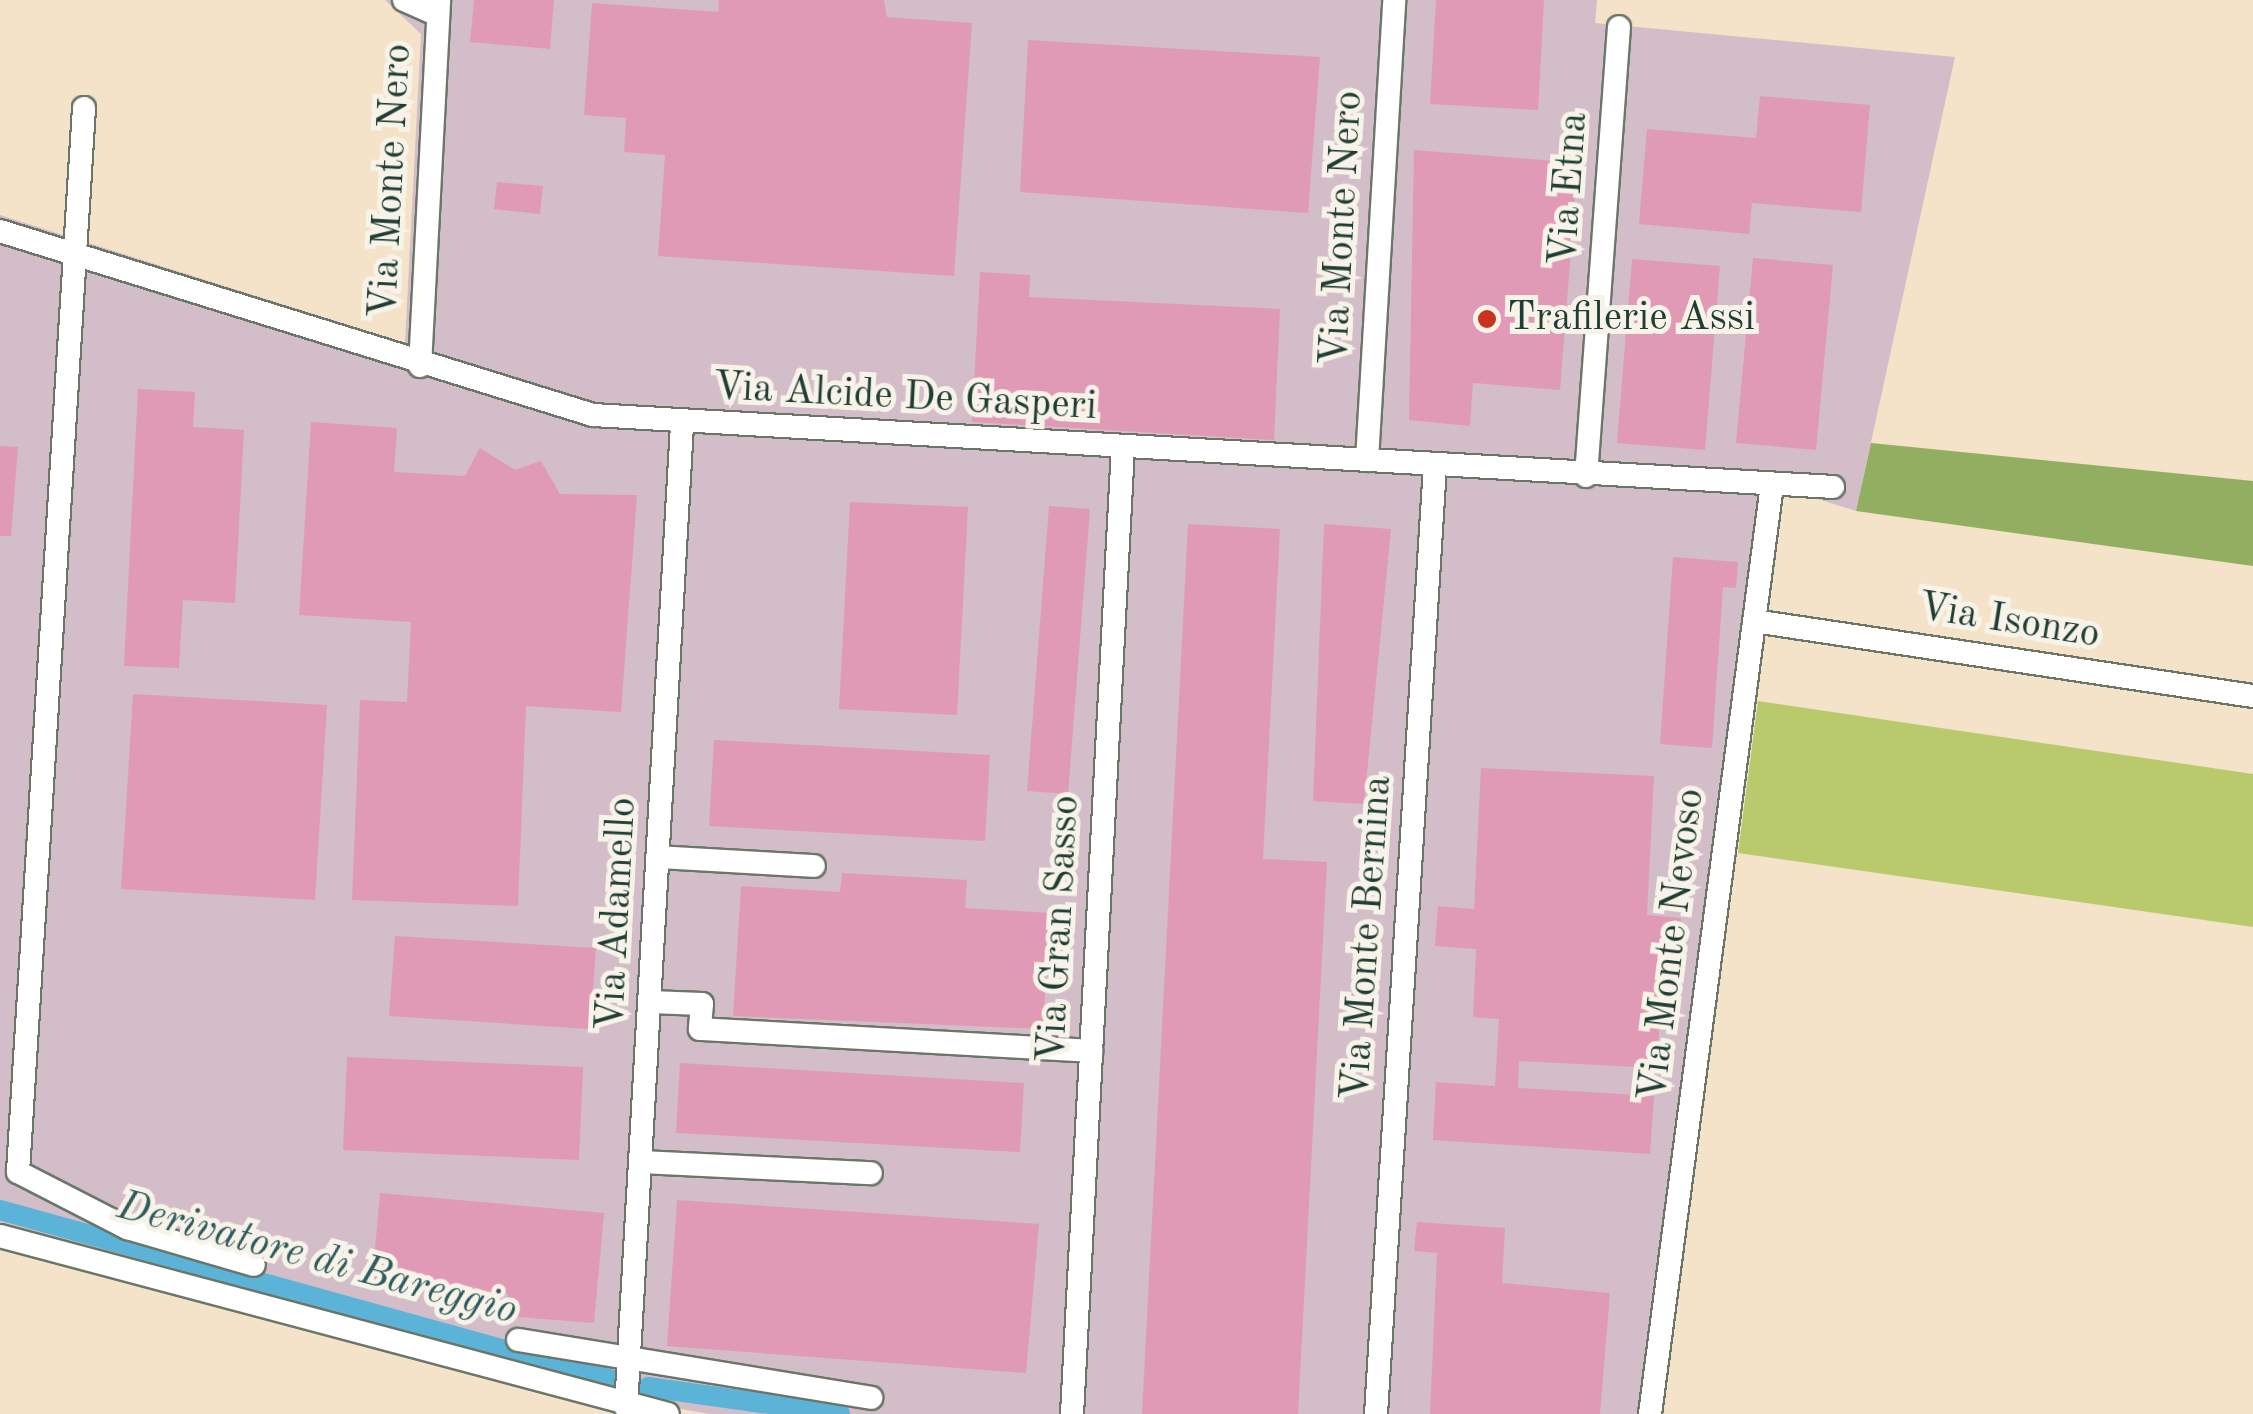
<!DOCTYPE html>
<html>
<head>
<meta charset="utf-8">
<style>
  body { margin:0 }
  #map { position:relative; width:2253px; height:1414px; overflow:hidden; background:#f4e2c9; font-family:"Old Standard TT",serif }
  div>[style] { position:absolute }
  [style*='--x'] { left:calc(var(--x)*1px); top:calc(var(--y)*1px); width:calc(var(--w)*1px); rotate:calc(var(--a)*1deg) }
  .industrial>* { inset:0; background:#d2bdc8 }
  .green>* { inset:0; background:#b9ca6d }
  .forest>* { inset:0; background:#92ae60 }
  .canal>* { height:20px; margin:-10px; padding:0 10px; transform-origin:10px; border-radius:10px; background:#5bb4d8 }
  .building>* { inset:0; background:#e19ab5 }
  .roads { filter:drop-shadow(2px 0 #6a7768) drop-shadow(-2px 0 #6a7768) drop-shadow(0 2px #6a7768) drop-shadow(0 -2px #6a7768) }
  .minor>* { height:22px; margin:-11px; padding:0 11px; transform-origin:11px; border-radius:11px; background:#fff }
  .dots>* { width:28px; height:28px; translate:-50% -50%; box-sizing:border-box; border:5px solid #f7f3e8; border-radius:50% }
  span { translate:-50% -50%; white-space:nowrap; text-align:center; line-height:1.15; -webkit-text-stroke:10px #f7f3e8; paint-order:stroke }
  .street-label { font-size:40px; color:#1f3d34 }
  .poi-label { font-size:40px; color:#1f3d34 }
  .left { translate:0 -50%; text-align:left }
  .water-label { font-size:42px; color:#2e5b5d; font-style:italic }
</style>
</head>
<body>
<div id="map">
  <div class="industrial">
    <div style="clip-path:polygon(385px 0,1597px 0,1595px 23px,1955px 57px,1856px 511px,1773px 485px,1650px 1414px,710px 1414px,602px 1395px,0 1231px,0 215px,405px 343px,421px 34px)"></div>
  </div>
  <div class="green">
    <div style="clip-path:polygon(1758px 701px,2253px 774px,2253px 927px,1738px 853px)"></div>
  </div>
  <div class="forest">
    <div style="clip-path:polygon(1871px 443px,2253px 481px,2253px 566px,1856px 511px)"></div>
  </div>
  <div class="canal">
    <div style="--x:0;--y:1210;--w:636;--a:15.5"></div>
    <div style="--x:648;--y:1387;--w:194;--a:8"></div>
  </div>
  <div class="building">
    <div style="clip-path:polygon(474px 0,554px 0,550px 49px,470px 42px)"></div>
    <div style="clip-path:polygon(719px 0,884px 0,887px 17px,972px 23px,954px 276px,658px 256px,665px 155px,624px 152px,626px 118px,584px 115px,592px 3px,718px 12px)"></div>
    <div style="clip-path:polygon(1436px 0,1544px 0,1538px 110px,1430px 104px)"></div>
    <div style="clip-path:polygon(1028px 40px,1320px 57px,1308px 213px,1020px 192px)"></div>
    <div style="clip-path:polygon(1760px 96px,1870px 105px,1861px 212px,1752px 203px,1749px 234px,1639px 224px,1647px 129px,1756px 138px)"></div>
    <div style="clip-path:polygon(1414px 150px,1556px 161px,1554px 186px,1576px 187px,1560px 390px,1473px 383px,1470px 426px,1409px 420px)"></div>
    <div style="clip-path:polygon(497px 182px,543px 186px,540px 214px,494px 209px)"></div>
    <div style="clip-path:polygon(1753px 258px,1833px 265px,1816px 450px,1736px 443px)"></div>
    <div style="clip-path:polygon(1632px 259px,1720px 266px,1705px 450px,1617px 443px)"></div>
    <div style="clip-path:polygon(980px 272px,1030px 275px,1029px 297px,1280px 309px,1274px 440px,972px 422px)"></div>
    <div style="clip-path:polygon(138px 389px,195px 392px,193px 427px,244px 430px,235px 603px,183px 600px,179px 668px,124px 666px)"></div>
    <div style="clip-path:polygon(311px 422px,397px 428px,394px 472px,465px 476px,480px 448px,515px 470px,541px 461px,560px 494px,637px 495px,621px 712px,526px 706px,518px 906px,352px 900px,360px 700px,407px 702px,411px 622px,299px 615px)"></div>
    <div style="clip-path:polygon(0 446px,18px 447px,11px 536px,0 536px)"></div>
    <div style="clip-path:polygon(850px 502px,968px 507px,957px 715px,839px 709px)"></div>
    <div style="clip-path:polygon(1049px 506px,1090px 509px,1068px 794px,1027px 791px)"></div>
    <div style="clip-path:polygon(1188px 524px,1280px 529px,1263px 859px,1327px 862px,1298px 1414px,1142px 1414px)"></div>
    <div style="clip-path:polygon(1324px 524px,1391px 529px,1364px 804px,1313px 801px)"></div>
    <div style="clip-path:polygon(1673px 557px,1738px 562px,1736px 588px,1723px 587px,1712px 748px,1660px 744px)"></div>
    <div style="clip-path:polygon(133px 694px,327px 705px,315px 900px,121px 889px)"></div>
    <div style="clip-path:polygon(714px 740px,990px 755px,985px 841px,709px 826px)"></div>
    <div style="clip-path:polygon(1481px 768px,1654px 776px,1647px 915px,1681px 918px,1677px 964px,1663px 963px,1657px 1068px,1519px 1061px,1518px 1088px,1654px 1096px,1650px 1154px,1433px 1140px,1436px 1082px,1495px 1086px,1499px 1019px,1473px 1017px,1476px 949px,1435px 946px,1438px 906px,1474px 909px)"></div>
    <div style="clip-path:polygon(842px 873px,967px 880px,965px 908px,1050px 913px,1043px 1029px,733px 1016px,741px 886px,840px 892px)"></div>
    <div style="clip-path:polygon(395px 936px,596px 948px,590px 1029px,389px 1016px)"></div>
    <div style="clip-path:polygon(347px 1057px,583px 1067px,579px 1160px,343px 1150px)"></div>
    <div style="clip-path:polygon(680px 1063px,1024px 1083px,1020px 1152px,676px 1133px)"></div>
    <div style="clip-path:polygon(380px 1193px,604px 1213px,594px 1323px,506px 1316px,508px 1294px,372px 1282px)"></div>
    <div style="clip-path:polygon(677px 1200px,1039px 1224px,1026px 1373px,667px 1346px)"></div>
    <div style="clip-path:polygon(1417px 1222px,1505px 1228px,1502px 1283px,1610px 1293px,1600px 1414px,1430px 1414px,1437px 1253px,1414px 1251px)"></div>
  </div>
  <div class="roads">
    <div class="minor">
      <div style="--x:404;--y:0;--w:37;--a:24"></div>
      <div style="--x:84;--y:108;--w:1066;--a:93.55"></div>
      <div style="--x:18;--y:1172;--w:123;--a:27.2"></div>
      <div style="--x:127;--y:1228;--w:132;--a:16.2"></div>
      <div style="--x:0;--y:231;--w:621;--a:17.24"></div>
      <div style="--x:593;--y:415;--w:1242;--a:3.32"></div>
      <div style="--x:420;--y:366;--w:366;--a:-87"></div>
      <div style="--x:1367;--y:460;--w:461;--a:-86.6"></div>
      <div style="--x:1586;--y:476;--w:450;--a:-85.8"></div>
      <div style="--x:1754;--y:621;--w:505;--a:8.55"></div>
      <div style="--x:658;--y:857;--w:156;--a:3.3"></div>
      <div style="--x:650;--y:1002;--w:52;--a:2.2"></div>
      <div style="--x:702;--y:1004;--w:25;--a:95"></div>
      <div style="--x:700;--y:1029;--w:392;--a:3.2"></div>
      <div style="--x:642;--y:1162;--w:229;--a:2.8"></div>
      <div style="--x:0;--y:1236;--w:691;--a:14.92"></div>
      <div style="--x:518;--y:1340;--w:358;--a:9.3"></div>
      <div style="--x:626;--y:1408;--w:986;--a:-86.74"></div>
      <div style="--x:1072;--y:1414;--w:967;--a:-86.98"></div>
      <div style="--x:1376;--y:1414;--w:950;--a:-86.44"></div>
      <div style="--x:1650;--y:1414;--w:937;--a:-82.52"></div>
    </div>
  </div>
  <div class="dots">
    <div style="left:1487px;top:319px;background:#c8321e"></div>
  </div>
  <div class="street-label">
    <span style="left:392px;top:181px;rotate:-87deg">Via Monte Nero</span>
    <span style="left:1570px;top:189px;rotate:-86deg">Via Etna</span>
    <span style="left:1343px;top:228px;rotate:-87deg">Via Monte Nero</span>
    <span style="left:905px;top:398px;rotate:3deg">Via Alcide De Gasperi</span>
    <span style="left:2009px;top:622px;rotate:9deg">Via Isonzo</span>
    <span style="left:618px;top:914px;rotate:-87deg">Via Adamello</span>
    <span style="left:1060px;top:929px;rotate:-87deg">Via Gran Sasso</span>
    <span style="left:1368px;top:938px;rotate:-86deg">Via Monte Bernina</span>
    <span style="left:1673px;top:945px;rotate:-83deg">Via Monte Nevoso</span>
  </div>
  <div class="poi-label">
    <span class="left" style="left:1507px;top:319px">Trafilerie Assi</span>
  </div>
  <div class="water-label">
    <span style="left:317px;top:1259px;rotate:15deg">Derivatore di Bareggio</span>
  </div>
</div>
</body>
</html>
